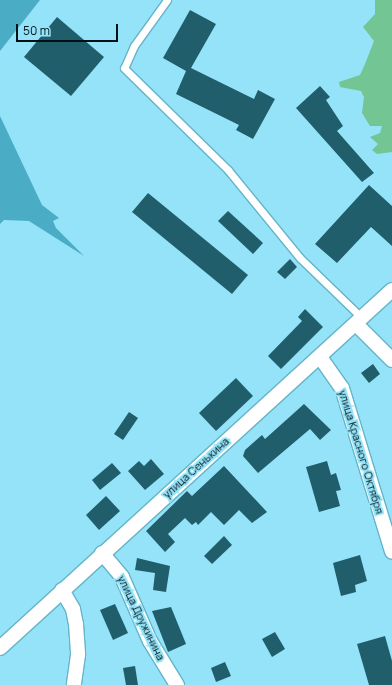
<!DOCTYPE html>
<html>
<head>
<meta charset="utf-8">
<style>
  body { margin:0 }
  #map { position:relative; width:392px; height:685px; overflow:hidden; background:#94e3f8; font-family:Manrope,sans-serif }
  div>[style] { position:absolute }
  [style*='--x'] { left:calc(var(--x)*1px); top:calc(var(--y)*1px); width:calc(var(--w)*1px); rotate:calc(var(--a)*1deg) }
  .green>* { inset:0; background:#74c594 }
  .water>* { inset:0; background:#4badc5 }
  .building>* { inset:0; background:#205e6c }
  .roads { filter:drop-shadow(1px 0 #66b4c8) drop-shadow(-1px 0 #66b4c8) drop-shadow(0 1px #66b4c8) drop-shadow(0 -1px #66b4c8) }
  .service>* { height:7px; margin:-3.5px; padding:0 3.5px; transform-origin:3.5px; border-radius:3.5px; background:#fff }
  .minor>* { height:14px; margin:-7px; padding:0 7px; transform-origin:7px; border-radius:7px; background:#fff }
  span { translate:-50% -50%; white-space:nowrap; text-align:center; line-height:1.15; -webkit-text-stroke:4px #94e3f8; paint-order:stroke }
  .street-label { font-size:11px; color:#001016 }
  .scale { position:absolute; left:16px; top:24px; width:102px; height:18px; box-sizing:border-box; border:2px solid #001016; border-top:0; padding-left:5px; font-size:12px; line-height:14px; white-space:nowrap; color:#001016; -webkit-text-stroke:3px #94e3f8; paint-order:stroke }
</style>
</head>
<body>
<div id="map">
  <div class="green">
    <div style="clip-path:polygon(375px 0,392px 0,392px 152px,377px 154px,372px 150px,378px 144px,370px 137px,380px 133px,382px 126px,370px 126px,362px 113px,364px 97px,361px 91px,340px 87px,339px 82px,360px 75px,365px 64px,374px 41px,363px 27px,375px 14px)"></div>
  </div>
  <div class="water">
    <div style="clip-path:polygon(0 0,40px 0,0 51px)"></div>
    <div style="clip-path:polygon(0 116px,42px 205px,59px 218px,53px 221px,56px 228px,84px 256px,29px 221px,4px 220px,0 224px)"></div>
  </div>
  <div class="building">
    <div style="clip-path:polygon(190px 10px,216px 24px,191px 68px,254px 99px,258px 90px,275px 99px,253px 139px,236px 130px,239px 125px,176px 94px,186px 71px,163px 58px)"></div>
    <div style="clip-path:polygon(57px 17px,104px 57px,71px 96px,24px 57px)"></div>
    <div style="clip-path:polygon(320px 86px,330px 97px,326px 100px,343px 126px,337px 131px,374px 173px,362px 182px,296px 108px)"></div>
    <div style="clip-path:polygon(369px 185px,392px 206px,392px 246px,371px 227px,337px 263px,315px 244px)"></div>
    <div style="clip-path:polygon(148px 193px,248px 275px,232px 294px,132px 212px)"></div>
    <div style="clip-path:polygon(228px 211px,263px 243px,253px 254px,218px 221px)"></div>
    <div style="clip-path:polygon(290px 259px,297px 267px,285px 279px,277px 272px)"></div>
    <div style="clip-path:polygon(305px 309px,323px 327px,281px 369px,268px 356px,302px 321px,298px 317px)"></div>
    <div style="clip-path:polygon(373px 364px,380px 374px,369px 383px,361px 373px)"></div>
    <div style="clip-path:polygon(236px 378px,253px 396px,216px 431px,199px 413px)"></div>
    <div style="clip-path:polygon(304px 404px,331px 430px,320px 440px,310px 429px,258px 473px,243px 456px,245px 450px,262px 435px,265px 439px)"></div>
    <div style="clip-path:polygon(129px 412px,138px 418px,123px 440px,114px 434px)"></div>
    <div style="clip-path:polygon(151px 459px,164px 474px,145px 490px,128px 471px,139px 461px,144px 466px)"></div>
    <div style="clip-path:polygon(327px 461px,331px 475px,336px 473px,341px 490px,336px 491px,340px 506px,319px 512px,306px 467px)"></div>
    <div style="clip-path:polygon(112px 463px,121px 473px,100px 490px,92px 480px)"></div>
    <div style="clip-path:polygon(224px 466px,267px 512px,252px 523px,239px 510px,224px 525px,211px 512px,198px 525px,196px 522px,192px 525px,185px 518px,168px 534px,175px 542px,165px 552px,146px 531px,187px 491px,192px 496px)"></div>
    <div style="clip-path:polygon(106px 496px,120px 511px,99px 530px,86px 515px)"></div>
    <div style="clip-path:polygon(224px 536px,232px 545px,212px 564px,204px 556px)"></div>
    <div style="clip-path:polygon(360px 555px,367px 581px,355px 585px,356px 592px,341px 596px,333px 563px)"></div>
    <div style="clip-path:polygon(137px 558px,170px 566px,166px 592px,153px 590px,155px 573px,135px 570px)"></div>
    <div style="clip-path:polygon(115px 604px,128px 633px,113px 640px,100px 610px)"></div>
    <div style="clip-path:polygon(171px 607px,186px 644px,168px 652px,152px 611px)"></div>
    <div style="clip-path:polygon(275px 632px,285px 649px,272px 657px,262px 639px)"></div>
    <div style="clip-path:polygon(385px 636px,392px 661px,392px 685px,369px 685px,357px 644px)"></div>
    <div style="clip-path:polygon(225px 662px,231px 676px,216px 682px,211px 668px)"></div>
    <div style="clip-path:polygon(135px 666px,138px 685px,126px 685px,123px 668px)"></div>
  </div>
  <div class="roads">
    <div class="service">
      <div style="--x:167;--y:0;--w:57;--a:125.7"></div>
      <div style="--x:134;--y:46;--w:24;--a:114"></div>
      <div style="--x:124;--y:68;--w:146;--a:44.4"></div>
      <div style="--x:228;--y:170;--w:114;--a:50.7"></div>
      <div style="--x:300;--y:258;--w:86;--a:44.1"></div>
    </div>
    <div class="minor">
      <div style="--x:356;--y:324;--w:51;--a:45"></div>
      <div style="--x:320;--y:357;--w:38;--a:55"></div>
      <div style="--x:342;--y:388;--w:171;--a:73"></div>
      <div style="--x:102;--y:553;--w:31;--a:50"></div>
      <div style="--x:122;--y:577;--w:70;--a:66.4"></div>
      <div style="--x:150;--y:641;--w:52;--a:58.5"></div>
      <div style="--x:62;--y:590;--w:22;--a:60"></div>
      <div style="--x:73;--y:609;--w:15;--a:79"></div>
      <div style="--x:76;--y:624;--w:31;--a:86"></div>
      <div style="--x:78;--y:655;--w:30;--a:98"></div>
      <div style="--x:0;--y:648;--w:531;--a:-42.4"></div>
    </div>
  </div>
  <div class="street-label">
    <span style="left:361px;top:452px;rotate:73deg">улица Красного Октября</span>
    <span style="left:196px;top:468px;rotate:-42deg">улица Сенькина</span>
    <span style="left:141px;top:618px;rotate:64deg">улица Дружинина</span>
  </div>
  <div class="scale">50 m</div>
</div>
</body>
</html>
